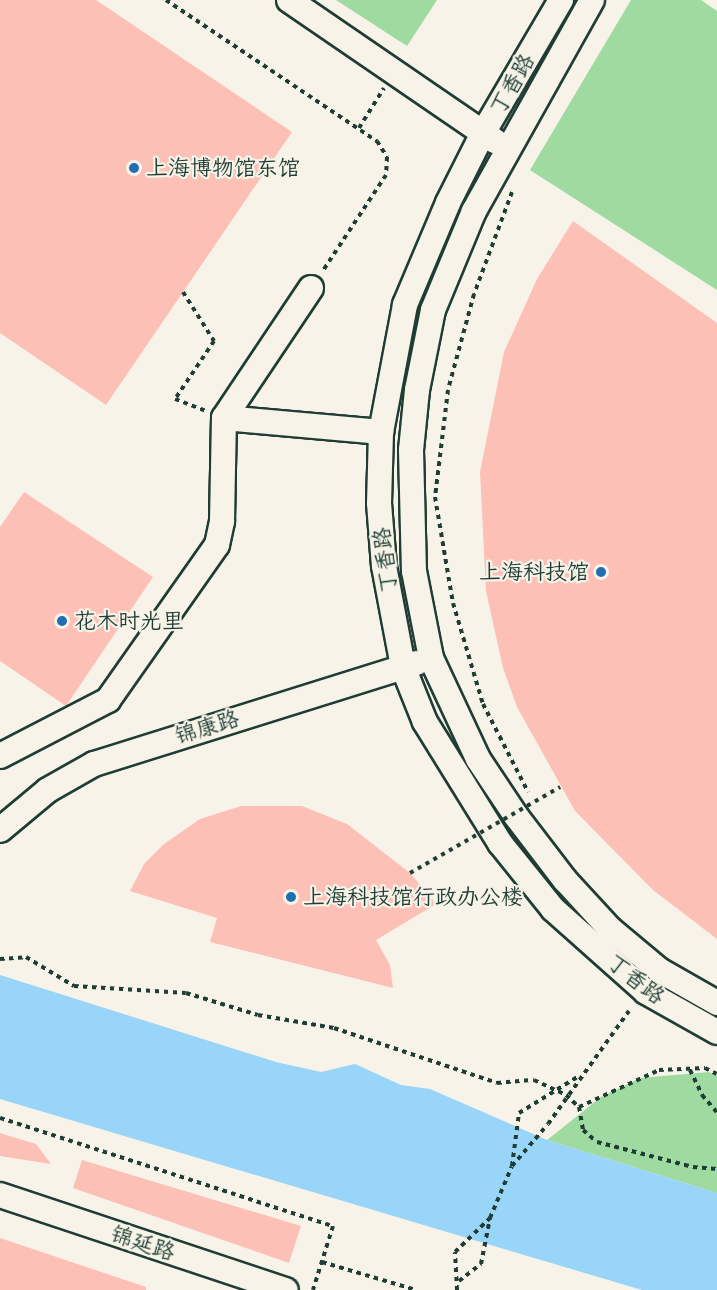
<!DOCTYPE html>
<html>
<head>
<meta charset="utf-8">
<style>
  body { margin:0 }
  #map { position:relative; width:717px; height:1290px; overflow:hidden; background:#f7f3e8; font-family:Itim,"LXGW WenKai TC",sans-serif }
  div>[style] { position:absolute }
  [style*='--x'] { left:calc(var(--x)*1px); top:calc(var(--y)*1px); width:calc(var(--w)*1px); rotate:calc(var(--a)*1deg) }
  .green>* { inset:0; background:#9fdaa0 }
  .water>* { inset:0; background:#99d4f9 }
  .building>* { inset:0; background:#fcc0b7 }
  .path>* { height:4px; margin-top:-2px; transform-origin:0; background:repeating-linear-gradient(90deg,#1f3d34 0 4.5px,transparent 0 9px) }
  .roads { filter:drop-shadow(2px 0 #1f3d34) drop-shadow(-2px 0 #1f3d34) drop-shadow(0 2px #1f3d34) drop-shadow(0 -2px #1f3d34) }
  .minor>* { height:24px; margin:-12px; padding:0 12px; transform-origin:12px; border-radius:12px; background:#f7f3e8 }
  .path-bridge>* { height:4px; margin-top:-2px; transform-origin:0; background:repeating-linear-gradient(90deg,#1f3d34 0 4.5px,transparent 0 9px) }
  .dots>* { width:16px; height:16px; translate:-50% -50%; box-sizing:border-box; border:3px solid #f7f3e8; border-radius:50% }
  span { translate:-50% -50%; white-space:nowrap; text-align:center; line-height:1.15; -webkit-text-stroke:4.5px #f7f3e8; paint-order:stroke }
  .street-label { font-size:22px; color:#1f3d34 }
  .poi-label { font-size:22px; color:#1f3d34 }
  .left { translate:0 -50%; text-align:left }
  .right { translate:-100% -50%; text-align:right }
</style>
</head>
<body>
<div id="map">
  <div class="green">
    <div style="clip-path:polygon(336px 0,437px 0,407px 46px)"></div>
    <div style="clip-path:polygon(631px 0,701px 0,717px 11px,717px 290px,530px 170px)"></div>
    <div style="clip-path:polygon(709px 1072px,717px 1076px,717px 1193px,547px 1140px,601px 1097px,640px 1078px)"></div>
  </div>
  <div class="water">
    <div style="clip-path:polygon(0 975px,276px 1062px,321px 1072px,355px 1064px,401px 1085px,430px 1089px,547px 1140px,717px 1193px,717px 1290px,642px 1290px,0 1099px)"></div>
  </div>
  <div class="building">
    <div style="clip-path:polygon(0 0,96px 0,292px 132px,106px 405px,0 333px)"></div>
    <div style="clip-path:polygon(573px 221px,717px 323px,717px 939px,653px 890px,575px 811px,517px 707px,503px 668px,486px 591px,480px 472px,504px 352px,537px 279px)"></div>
    <div style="clip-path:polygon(24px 492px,153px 577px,66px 706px,0 661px,0 527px)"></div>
    <div style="clip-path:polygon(241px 806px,302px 806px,347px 824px,410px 873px,436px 904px,376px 940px,390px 965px,393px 988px,210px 942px,217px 918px,130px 891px,144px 864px,164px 844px,200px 819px)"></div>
    <div style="clip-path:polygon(0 1133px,36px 1144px,51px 1164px,0 1156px)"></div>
    <div style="clip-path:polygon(82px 1160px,301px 1226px,289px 1263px,73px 1188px)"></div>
    <div style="clip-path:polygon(0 1238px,146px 1287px,146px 1290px,0 1290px)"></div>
  </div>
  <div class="path">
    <div style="--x:166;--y:0;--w:254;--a:33.8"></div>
    <div style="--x:377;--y:141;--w:19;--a:58"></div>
    <div style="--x:387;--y:157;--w:18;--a:93"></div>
    <div style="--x:386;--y:175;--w:116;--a:123.4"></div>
    <div style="--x:359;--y:128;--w:47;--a:-58"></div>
    <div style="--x:512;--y:192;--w:109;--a:110.4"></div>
    <div style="--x:474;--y:294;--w:99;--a:105.2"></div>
    <div style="--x:448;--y:390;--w:108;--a:96.9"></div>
    <div style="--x:435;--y:497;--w:108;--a:80.4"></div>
    <div style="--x:453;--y:603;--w:105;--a:73.5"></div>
    <div style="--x:483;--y:704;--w:99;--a:62.9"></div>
    <div style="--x:183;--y:292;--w:58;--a:57.7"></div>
    <div style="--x:214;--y:341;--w:70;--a:123.9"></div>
    <div style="--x:175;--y:399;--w:33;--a:21"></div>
    <div style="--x:0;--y:959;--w:26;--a:-4"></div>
    <div style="--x:26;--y:957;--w:56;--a:31.1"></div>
    <div style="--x:74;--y:986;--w:112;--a:3.6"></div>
    <div style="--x:186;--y:993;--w:75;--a:17"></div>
    <div style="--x:258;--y:1015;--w:77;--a:9.7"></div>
    <div style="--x:334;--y:1028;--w:172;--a:18.6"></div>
    <div style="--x:497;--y:1083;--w:37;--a:-5"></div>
    <div style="--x:534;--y:1080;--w:35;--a:25"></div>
    <div style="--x:566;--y:1095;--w:18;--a:43"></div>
    <div style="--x:579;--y:1107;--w:23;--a:80"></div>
    <div style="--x:583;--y:1130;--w:18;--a:41"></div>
    <div style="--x:597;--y:1142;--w:99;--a:14.6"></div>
    <div style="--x:693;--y:1167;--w:24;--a:5"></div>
    <div style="--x:690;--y:1070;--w:28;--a:64"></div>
    <div style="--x:702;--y:1095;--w:23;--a:49"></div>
    <div style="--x:579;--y:1107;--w:88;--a:-24.8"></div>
    <div style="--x:659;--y:1070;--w:46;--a:-2.5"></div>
    <div style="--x:705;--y:1068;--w:13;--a:27"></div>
    <div style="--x:0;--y:1118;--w:350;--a:18"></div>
    <div style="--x:333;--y:1226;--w:67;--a:107.4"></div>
    <div style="--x:512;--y:1166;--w:53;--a:-82.5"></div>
    <div style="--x:519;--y:1113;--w:70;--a:-31.7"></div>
    <div style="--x:322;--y:1262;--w:98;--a:16.6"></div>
    <div style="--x:459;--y:1281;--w:28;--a:-38"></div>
    <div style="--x:481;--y:1264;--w:47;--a:-78.9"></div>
    <div style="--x:490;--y:1218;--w:56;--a:-67.1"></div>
    <div style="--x:512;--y:1166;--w:55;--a:-49.4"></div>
    <div style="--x:548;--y:1124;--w:139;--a:-54.4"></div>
    <div style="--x:457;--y:1290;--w:38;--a:-93"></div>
    <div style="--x:455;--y:1252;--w:49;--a:-44.2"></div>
  </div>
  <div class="roads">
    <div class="minor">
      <div style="--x:289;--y:0;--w:250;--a:34.4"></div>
      <div style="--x:561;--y:0;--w:154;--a:120.4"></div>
      <div style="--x:483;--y:133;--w:78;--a:116.6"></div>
      <div style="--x:448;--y:203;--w:111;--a:112.9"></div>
      <div style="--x:405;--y:305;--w:129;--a:100.7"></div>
      <div style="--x:381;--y:432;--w:71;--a:91.6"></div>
      <div style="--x:379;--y:503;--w:63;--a:85.5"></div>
      <div style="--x:384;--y:566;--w:103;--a:79.3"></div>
      <div style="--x:403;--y:667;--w:59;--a:68.2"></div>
      <div style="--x:425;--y:722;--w:142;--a:58.2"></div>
      <div style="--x:500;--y:843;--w:85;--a:51.2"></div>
      <div style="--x:553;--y:909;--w:125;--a:41.7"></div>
      <div style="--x:646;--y:992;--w:81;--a:29.4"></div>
      <div style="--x:592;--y:0;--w:242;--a:119.2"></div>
      <div style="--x:474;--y:211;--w:107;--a:112.5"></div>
      <div style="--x:433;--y:310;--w:82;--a:101.3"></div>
      <div style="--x:417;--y:390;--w:60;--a:95.7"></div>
      <div style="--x:411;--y:450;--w:121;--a:88.6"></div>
      <div style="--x:414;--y:571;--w:89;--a:78.9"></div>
      <div style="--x:431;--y:658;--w:111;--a:65"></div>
      <div style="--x:478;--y:759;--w:69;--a:56.3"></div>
      <div style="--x:516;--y:816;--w:81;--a:52.6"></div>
      <div style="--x:565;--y:880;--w:67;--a:47.4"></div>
      <div style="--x:610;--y:929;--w:64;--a:39.9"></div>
      <div style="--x:659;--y:970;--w:67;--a:29.6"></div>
      <div style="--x:311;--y:288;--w:156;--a:123.8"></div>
      <div style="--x:224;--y:418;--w:158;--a:5.1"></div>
      <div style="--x:0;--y:756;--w:122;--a:-27.4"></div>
      <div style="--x:108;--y:700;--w:189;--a:-54.9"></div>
      <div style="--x:217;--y:545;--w:25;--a:-78"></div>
      <div style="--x:222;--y:521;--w:103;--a:-88.9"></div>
      <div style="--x:0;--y:830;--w:62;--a:-39.8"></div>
      <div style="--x:48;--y:790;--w:53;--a:-29.5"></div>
      <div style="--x:94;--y:764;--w:338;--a:-17.4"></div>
      <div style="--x:0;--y:1195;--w:301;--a:18.4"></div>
    </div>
  </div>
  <div class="path-bridge">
    <div style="--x:410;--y:873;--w:173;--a:-29.8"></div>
  </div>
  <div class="dots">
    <div style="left:134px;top:168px;background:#1f6fb2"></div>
    <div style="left:601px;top:572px;background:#1f6fb2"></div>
    <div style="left:62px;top:621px;background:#1f6fb2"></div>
    <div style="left:291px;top:897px;background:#1f6fb2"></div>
  </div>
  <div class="street-label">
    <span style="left:512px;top:84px;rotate:-60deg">丁香路</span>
    <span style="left:385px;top:560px;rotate:-97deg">丁香路</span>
    <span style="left:207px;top:727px;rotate:-17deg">锦康路</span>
    <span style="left:636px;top:979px;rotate:38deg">丁香路</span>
    <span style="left:143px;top:1243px;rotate:18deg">锦延路</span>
  </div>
  <div class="poi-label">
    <span class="left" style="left:146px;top:168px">上海博物馆东馆</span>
    <span class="right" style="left:589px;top:572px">上海科技馆</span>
    <span class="left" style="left:74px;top:621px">花木时光里</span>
    <span class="left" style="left:303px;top:897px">上海科技馆行政办公楼</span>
  </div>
</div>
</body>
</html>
